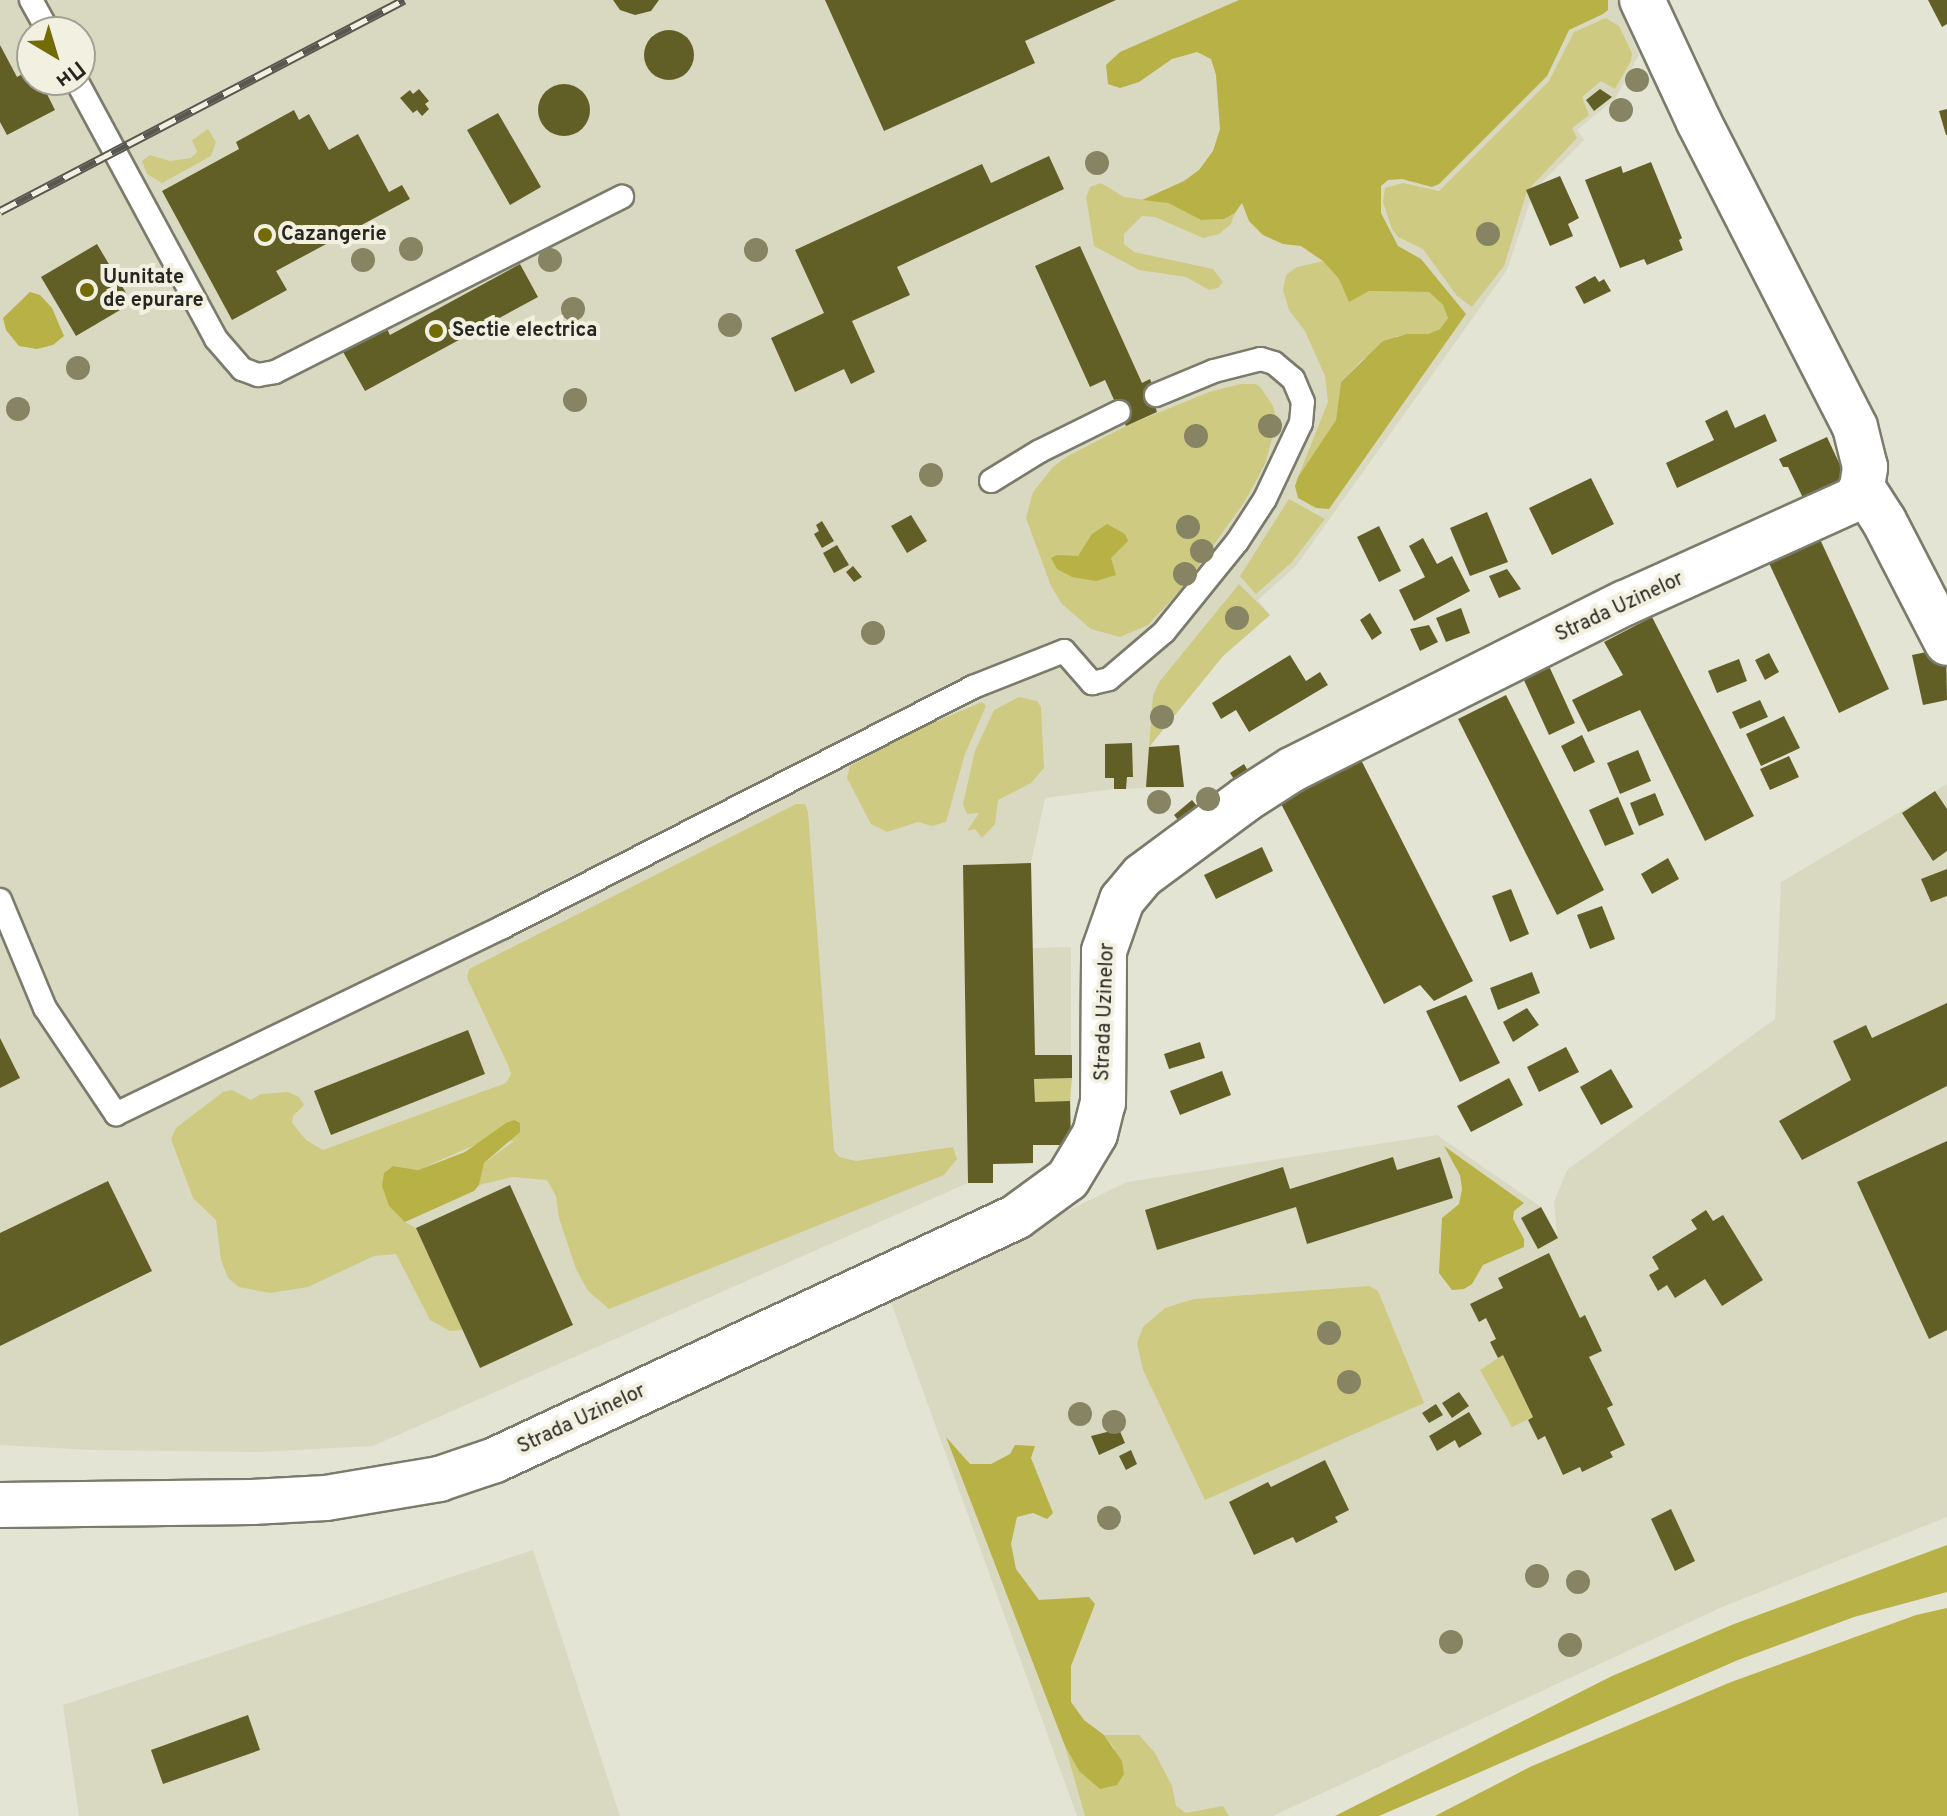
<!DOCTYPE html>
<html>
<head>
<meta charset="utf-8">
<style>
  body { margin:0 }
  #map { position:relative; width:1947px; height:1816px; overflow:hidden; background:#e4e4d4; font-family:Overpass,sans-serif }
  div>[style] { position:absolute }
  [style*='--x'] { left:calc(var(--x)*1px); top:calc(var(--y)*1px); width:calc(var(--w)*1px); rotate:calc(var(--a)*1deg) }
  .built>* { inset:0; background:#d9d9c2 }
  .green>* { inset:0; background:#cfca81 }
  .forest>* { inset:0; background:#b8b145 }
  .water>* { inset:0; background:#bab246 }
  .building>* { inset:0; background:#625f26 }
  .round { border-radius:50% }
  .roads { filter:drop-shadow(2px 0 #7b7b6c) drop-shadow(-2px 0 #7b7b6c) drop-shadow(0 2px #7b7b6c) drop-shadow(0 -2px #7b7b6c) }
  .service>* { height:22px; margin:-11px; padding:0 11px; transform-origin:11px; border-radius:11px; background:#fff }
  .minor>* { height:44px; margin:-22px; padding:0 22px; transform-origin:22px; border-radius:22px; background:#fff }
  .rail>* { height:9px; margin-top:-4.5px; transform-origin:0; background:repeating-linear-gradient(90deg,#f2f1e1 0 18px,#595850 0 36px); box-sizing:border-box; border-block:2px solid #595850 }
  .trees>* { width:24px; height:24px; margin:-12px; border-radius:50%; background:#868463 }
  .dots>* { width:22px; height:22px; translate:-50% -50%; box-sizing:border-box; border:4px solid #f2f1e1; border-radius:50% }
  span { translate:-50% -50%; white-space:nowrap; text-align:center; line-height:1.15; -webkit-text-stroke:8px #f2f1e1; paint-order:stroke }
  .poi-label { font-size:20px; color:#272620; font-weight:700 }
  .left { translate:0 -50%; text-align:left }
  .street-label { font-size:20px; color:#272620 }
  .north { position:absolute; left:16px; top:16px; width:80px; height:80px; box-sizing:border-box; background:#f2f1e1; border:2px solid #a1a094; border-radius:50%; rotate:142deg; font-size:22px; font-weight:700; line-height:32px; text-align:center; color:#272620 }
  .north::after { content:''; display:block; margin:auto; width:28px; height:36px; background:#726b06; clip-path:polygon(50% 0,100% 100%,50% 72%,0 100%) }
</style>
</head>
<body>
<div id="map">
  <div class="built">
    <div style="clip-path:polygon(evenodd,0 0,1616px 0,1639px 55px,1615px 99px,1577px 130px,1584px 140px,1534px 190px,1507px 270px,1296px 566px,1258px 600px,1270px 615px,1223px 656px,1150px 746px,1179px 745px,1184px 787px,1114px 789px,1045px 798px,1031px 863px,1033px 948px,1071px 947px,1071px 1145px,1033px 1145px,1033px 1163px,993px 1164px,968px 1183px,373px 1446px,259px 1452px,91px 1450px,0 1445px,0 0,32px 32px,80px 32px,80px 80px,32px 80px,32px 32px)"></div>
    <div style="clip-path:polygon(1947px 784px,1947px 1517px,1720px 1608px,1273px 1816px,1077px 1816px,889px 1297px,1127px 1182px,1437px 1135px,1541px 1207px,1557px 1236px,1554px 1202px,1567px 1170px,1775px 1019px,1781px 882px)"></div>
    <div style="clip-path:polygon(533px 1550px,620px 1816px,79px 1816px,63px 1705px)"></div>
  </div>
  <div class="green">
    <div style="clip-path:polygon(1606px 18px,1619px 26px,1632px 53px,1631px 61px,1615px 89px,1601px 81px,1582px 97px,1589px 115px,1572px 128px,1577px 138px,1527px 191px,1504px 266px,1472px 307px,1457px 296px,1423px 249px,1398px 237px,1392px 229px,1383px 202px,1385px 188px,1403px 183px,1439px 191px,1549px 81px,1574px 32px)"></div>
    <div style="clip-path:polygon(208px 129px,216px 142px,211px 156px,162px 183px,147px 174px,142px 161px,150px 155px,170px 161px,191px 158px,197px 152px,192px 140px)"></div>
    <div style="clip-path:polygon(1101px 183px,1124px 197px,1168px 203px,1201px 220px,1224px 219px,1235px 213px,1231px 224px,1219px 234px,1203px 238px,1155px 217px,1142px 216px,1124px 234px,1124px 244px,1134px 252px,1213px 269px,1223px 282px,1218px 288px,1209px 290px,1186px 277px,1139px 270px,1094px 246px,1086px 197px,1090px 187px)"></div>
    <div style="clip-path:polygon(1323px 261px,1339px 279px,1349px 301px,1369px 291px,1429px 292px,1443px 305px,1448px 318px,1440px 329px,1428px 334px,1397px 336px,1361px 361px,1341px 382px,1336px 420px,1298px 477px,1328px 402px,1325px 376px,1305px 331px,1289px 310px,1283px 290px,1286px 275px,1297px 267px)"></div>
    <div style="clip-path:polygon(1241px 384px,1256px 384px,1261px 388px,1273px 406px,1277px 421px,1265px 464px,1245px 501px,1186px 584px,1148px 625px,1120px 637px,1091px 629px,1062px 604px,1051px 586px,1026px 518px,1033px 492px,1053px 467px,1066px 457px,1126px 426px,1209px 392px)"></div>
    <div style="clip-path:polygon(1289px 499px,1325px 519px,1292px 562px,1256px 594px,1240px 576px)"></div>
    <div style="clip-path:polygon(1239px 584px,1270px 615px,1223px 656px,1149px 747px,1153px 695px,1160px 681px)"></div>
    <div style="clip-path:polygon(1019px 697px,1037px 701px,1041px 707px,1044px 768px,1031px 783px,998px 800px,995px 824px,982px 838px,975px 829px,967px 831px,979px 813px,967px 814px,963px 804px,975px 751px,994px 710px)"></div>
    <div style="clip-path:polygon(982px 702px,986px 706px,965px 754px,946px 822px,932px 826px,918px 822px,887px 832px,871px 824px,847px 778px,850px 766px,923px 727px)"></div>
    <div style="clip-path:polygon(796px 804px,805px 804px,808px 812px,834px 1150px,839px 1157px,856px 1161px,953px 1147px,957px 1159px,944px 1175px,609px 1309px,588px 1291px,576px 1269px,559px 1218px,556px 1196px,547px 1180px,512px 1177px,479px 1185px,484px 1163px,514px 1141px,479px 1143px,418px 1170px,393px 1166px,384px 1173px,405px 1222px,416px 1228px,463px 1330px,450px 1331px,430px 1320px,396px 1254px,374px 1256px,308px 1287px,270px 1293px,239px 1287px,228px 1278px,221px 1260px,216px 1220px,193px 1198px,171px 1139px,176px 1128px,223px 1092px,232px 1090px,251px 1100px,261px 1094px,288px 1092px,299px 1097px,304px 1105px,293px 1116px,292px 1123px,306px 1140px,323px 1150px,506px 1083px,511px 1074px,508px 1065px,467px 978px,469px 969px)"></div>
    <div style="clip-path:polygon(1072px 1078px,1070px 1101px,1035px 1102px,1034px 1079px)"></div>
    <div style="clip-path:polygon(1369px 1286px,1378px 1291px,1424px 1403px,1205px 1500px,1143px 1370px,1137px 1343px,1143px 1327px,1165px 1308px,1194px 1299px)"></div>
    <div style="clip-path:polygon(1503px 1355px,1533px 1417px,1512px 1427px,1480px 1370px)"></div>
    <div style="clip-path:polygon(1104px 1735px,1139px 1735px,1155px 1753px,1172px 1786px,1176px 1806px,1186px 1813px,1223px 1806px,1229px 1816px,1085px 1816px,1065px 1746px,1079px 1771px,1115px 1749px)"></div>
  </div>
  <div class="forest">
    <div style="clip-path:polygon(1239px 0,1608px 0,1608px 10px,1603px 14px,1569px 30px,1547px 76px,1439px 184px,1432px 187px,1402px 179px,1388px 180px,1381px 186px,1381px 213px,1398px 246px,1421px 259px,1466px 314px,1329px 509px,1316px 508px,1298px 498px,1295px 486px,1298px 477px,1336px 420px,1341px 382px,1383px 341px,1407px 334px,1428px 334px,1440px 329px,1448px 318px,1443px 305px,1429px 292px,1369px 291px,1349px 302px,1339px 279px,1323px 261px,1301px 246px,1283px 244px,1263px 235px,1249px 221px,1242px 203px,1235px 213px,1224px 219px,1201px 220px,1168px 203px,1142px 200px,1184px 181px,1199px 170px,1213px 151px,1220px 129px,1216px 75px,1211px 59px,1197px 52px,1172px 59px,1139px 82px,1120px 88px,1108px 84px,1106px 65px,1120px 52px)"></div>
    <div style="clip-path:polygon(30px 292px,40px 295px,52px 308px,64px 336px,53px 345px,37px 349px,19px 346px,6px 330px,3px 318px)"></div>
    <div style="clip-path:polygon(1107px 524px,1125px 534px,1128px 541px,1111px 558px,1116px 575px,1096px 581px,1072px 577px,1057px 569px,1051px 558px,1057px 555px,1078px 556px,1092px 534px)"></div>
    <div style="clip-path:polygon(514px 1120px,520px 1123px,520px 1132px,484px 1163px,479px 1185px,474px 1191px,405px 1222px,389px 1206px,382px 1186px,384px 1173px,393px 1166px,418px 1170px,434px 1164px,465px 1152px,506px 1123px)"></div>
    <div style="clip-path:polygon(1444px 1146px,1524px 1203px,1514px 1211px,1513px 1219px,1524px 1239px,1524px 1247px,1483px 1265px,1472px 1284px,1464px 1289px,1452px 1290px,1439px 1273px,1442px 1218px,1459px 1204px,1462px 1189px,1460px 1175px)"></div>
    <div style="clip-path:polygon(946px 1437px,970px 1464px,991px 1464px,1010px 1454px,1015px 1445px,1035px 1446px,1031px 1458px,1053px 1513px,1047px 1519px,1033px 1513px,1017px 1517px,1011px 1544px,1016px 1569px,1039px 1600px,1089px 1597px,1095px 1604px,1071px 1666px,1071px 1702px,1084px 1720px,1104px 1735px,1122px 1761px,1124px 1774px,1117px 1785px,1100px 1789px,1079px 1771px,1065px 1746px)"></div>
    <div style="clip-path:polygon(1947px 1545px,1947px 1592px,1854px 1617px,1738px 1660px,1379px 1816px,1335px 1816px,1612px 1676px,1734px 1624px)"></div>
  </div>
  <div class="water">
    <div style="clip-path:polygon(1947px 1608px,1947px 1816px,1435px 1816px,1532px 1766px,1731px 1682px,1916px 1615px)"></div>
  </div>
  <div class="building">
    <div style="clip-path:polygon(613px 0,659px 0,651px 11px,635px 15px,620px 10px)"></div>
    <div style="clip-path:polygon(825px 0,1116px 0,1025px 41px,1035px 63px,884px 131px)"></div>
    <div style="clip-path:polygon(1928px 0,1947px 0,1947px 24px,1942px 27px)"></div>
    <div class="round" style="left:644px;top:30px;width:50px;height:50px"></div>
    <div style="clip-path:polygon(0 45px,17px 77px,32px 69px,32px 80px,40px 80px,55px 110px,7px 135px,0 122px)"></div>
    <div class="round" style="left:538px;top:84px;width:52px;height:52px"></div>
    <div style="clip-path:polygon(419px 89px,429px 101px,425px 104px,429px 109px,422px 116px,417px 110px,413px 113px,400px 98px,410px 90px,413px 94px)"></div>
    <div style="clip-path:polygon(1600px 89px,1612px 97px,1594px 111px,1586px 100px)"></div>
    <div style="clip-path:polygon(1947px 109px,1947px 135px,1946px 135px,1939px 111px)"></div>
    <div style="clip-path:polygon(294px 110px,299px 120px,309px 114px,329px 150px,358px 134px,389px 192px,402px 185px,410px 199px,276px 271px,287px 290px,232px 320px,162px 191px,239px 149px,236px 142px)"></div>
    <div style="clip-path:polygon(498px 113px,541px 187px,510px 205px,467px 130px)"></div>
    <div style="clip-path:polygon(1049px 156px,1064px 189px,897px 267px,910px 295px,852px 321px,875px 372px,851px 384px,844px 369px,795px 392px,771px 338px,824px 313px,795px 250px,982px 164px,991px 183px)"></div>
    <div style="clip-path:polygon(1651px 162px,1682px 238px,1679px 240px,1683px 250px,1647px 265px,1644px 259px,1620px 268px,1585px 180px,1621px 166px,1623px 173px)"></div>
    <div style="clip-path:polygon(1560px 176px,1579px 218px,1568px 224px,1573px 236px,1550px 246px,1526px 190px)"></div>
    <div style="clip-path:polygon(97px 244px,132px 303px,76px 336px,41px 277px)"></div>
    <div style="clip-path:polygon(1080px 246px,1142px 383px,1150px 379px,1160px 404px,1155px 406px,1157px 412px,1126px 426px,1105px 380px,1090px 387px,1035px 266px)"></div>
    <div style="clip-path:polygon(520px 264px,538px 297px,365px 391px,342px 350px,386px 327px,390px 335px)"></div>
    <div style="clip-path:polygon(1595px 276px,1599px 282px,1604px 279px,1611px 291px,1584px 304px,1575px 287px)"></div>
    <div style="clip-path:polygon(1727px 410px,1735px 428px,1765px 414px,1777px 441px,1677px 488px,1666px 463px,1714px 440px,1705px 421px)"></div>
    <div style="clip-path:polygon(1827px 437px,1847px 480px,1804px 500px,1788px 467px,1783px 467px,1779px 459px)"></div>
    <div style="clip-path:polygon(1591px 478px,1614px 524px,1552px 555px,1529px 508px)"></div>
    <div style="clip-path:polygon(1487px 512px,1508px 562px,1470px 576px,1450px 528px)"></div>
    <div style="clip-path:polygon(911px 515px,927px 541px,907px 553px,891px 526px)"></div>
    <div style="clip-path:polygon(822px 521px,834px 541px,822px 548px,814px 534px,819px 531px,816px 525px)"></div>
    <div style="clip-path:polygon(1379px 526px,1401px 571px,1379px 582px,1357px 537px)"></div>
    <div style="clip-path:polygon(1819px 537px,1889px 689px,1839px 713px,1768px 561px)"></div>
    <div style="clip-path:polygon(1423px 538px,1437px 564px,1452px 556px,1470px 591px,1414px 621px,1399px 590px,1425px 577px,1409px 546px)"></div>
    <div style="clip-path:polygon(837px 545px,849px 565px,834px 573px,823px 553px)"></div>
    <div style="clip-path:polygon(853px 566px,862px 577px,854px 582px,846px 572px)"></div>
    <div style="clip-path:polygon(1507px 569px,1521px 589px,1499px 598px,1489px 576px)"></div>
    <div style="clip-path:polygon(1461px 608px,1470px 633px,1446px 642px,1436px 618px)"></div>
    <div style="clip-path:polygon(1370px 613px,1382px 633px,1372px 640px,1360px 620px)"></div>
    <div style="clip-path:polygon(1652px 617px,1754px 816px,1705px 841px,1640px 710px,1588px 732px,1572px 700px,1623px 675px,1604px 642px)"></div>
    <div style="clip-path:polygon(1429px 625px,1438px 642px,1420px 651px,1410px 629px)"></div>
    <div style="clip-path:polygon(1946px 648px,1947px 700px,1923px 705px,1912px 655px)"></div>
    <div style="clip-path:polygon(1769px 653px,1779px 672px,1765px 680px,1755px 660px)"></div>
    <div style="clip-path:polygon(1290px 655px,1306px 681px,1320px 672px,1328px 685px,1249px 732px,1236px 710px,1221px 719px,1212px 703px)"></div>
    <div style="clip-path:polygon(1739px 659px,1747px 681px,1717px 693px,1708px 671px)"></div>
    <div style="clip-path:polygon(1549px 666px,1575px 723px,1549px 735px,1523px 678px)"></div>
    <div style="clip-path:polygon(1506px 695px,1604px 890px,1557px 915px,1458px 719px)"></div>
    <div style="clip-path:polygon(1760px 700px,1768px 717px,1740px 729px,1732px 712px)"></div>
    <div style="clip-path:polygon(1784px 716px,1800px 748px,1761px 766px,1746px 734px)"></div>
    <div style="clip-path:polygon(1582px 735px,1595px 762px,1574px 772px,1561px 746px)"></div>
    <div style="clip-path:polygon(1132px 743px,1133px 777px,1127px 777px,1126px 789px,1114px 789px,1114px 778px,1105px 778px,1105px 744px)"></div>
    <div style="clip-path:polygon(1179px 745px,1184px 787px,1146px 787px,1149px 747px)"></div>
    <div style="clip-path:polygon(1638px 750px,1651px 781px,1620px 794px,1607px 763px)"></div>
    <div style="clip-path:polygon(1357px 752px,1473px 981px,1434px 1001px,1420px 985px,1384px 1004px,1276px 794px)"></div>
    <div style="clip-path:polygon(1789px 756px,1799px 777px,1770px 790px,1760px 769px)"></div>
    <div style="clip-path:polygon(1244px 764px,1254px 781px,1233px 794px,1226px 784px,1234px 779px,1230px 773px)"></div>
    <div style="clip-path:polygon(1935px 791px,1947px 809px,1947px 851px,1933px 861px,1902px 813px)"></div>
    <div style="clip-path:polygon(1655px 793px,1664px 815px,1639px 826px,1630px 803px)"></div>
    <div style="clip-path:polygon(1618px 797px,1634px 834px,1605px 846px,1589px 810px)"></div>
    <div style="clip-path:polygon(1192px 800px,1205px 816px,1187px 831px,1174px 815px)"></div>
    <div style="clip-path:polygon(1262px 847px,1273px 871px,1216px 899px,1204px 875px)"></div>
    <div style="clip-path:polygon(1668px 858px,1679px 879px,1652px 894px,1641px 874px)"></div>
    <div style="clip-path:polygon(1031px 863px,1035px 1055px,1072px 1055px,1072px 1078px,1034px 1079px,1035px 1102px,1070px 1101px,1071px 1145px,1033px 1145px,1033px 1163px,993px 1164px,993px 1183px,968px 1183px,963px 865px)"></div>
    <div style="clip-path:polygon(1947px 869px,1947px 896px,1931px 902px,1921px 879px)"></div>
    <div style="clip-path:polygon(1511px 889px,1529px 934px,1510px 942px,1492px 896px)"></div>
    <div style="clip-path:polygon(1602px 906px,1615px 939px,1590px 949px,1577px 915px)"></div>
    <div style="clip-path:polygon(1532px 972px,1540px 993px,1498px 1010px,1490px 988px)"></div>
    <div style="clip-path:polygon(1466px 995px,1500px 1063px,1460px 1082px,1426px 1011px)"></div>
    <div style="clip-path:polygon(1947px 1003px,1947px 1086px,1802px 1160px,1779px 1121px,1851px 1080px,1833px 1041px,1866px 1025px,1872px 1038px)"></div>
    <div style="clip-path:polygon(1527px 1008px,1539px 1025px,1513px 1042px,1503px 1022px)"></div>
    <div style="clip-path:polygon(468px 1030px,485px 1074px,331px 1135px,314px 1091px)"></div>
    <div style="clip-path:polygon(0 1038px,20px 1078px,0 1088px)"></div>
    <div style="clip-path:polygon(1200px 1042px,1205px 1058px,1169px 1069px,1164px 1054px)"></div>
    <div style="clip-path:polygon(1566px 1047px,1579px 1072px,1539px 1092px,1527px 1067px)"></div>
    <div style="clip-path:polygon(1611px 1069px,1633px 1107px,1601px 1125px,1580px 1087px)"></div>
    <div style="clip-path:polygon(1222px 1071px,1231px 1095px,1180px 1115px,1170px 1091px)"></div>
    <div style="clip-path:polygon(1509px 1078px,1523px 1105px,1471px 1132px,1457px 1106px)"></div>
    <div style="clip-path:polygon(1947px 1141px,1947px 1330px,1929px 1339px,1857px 1182px)"></div>
    <div style="clip-path:polygon(1393px 1157px,1397px 1170px,1440px 1157px,1453px 1198px,1307px 1244px,1296px 1207px,1157px 1250px,1145px 1210px,1283px 1167px,1290px 1189px)"></div>
    <div style="clip-path:polygon(108px 1181px,152px 1271px,0 1346px,0 1233px)"></div>
    <div style="clip-path:polygon(510px 1185px,573px 1325px,480px 1368px,416px 1228px)"></div>
    <div style="clip-path:polygon(1541px 1207px,1558px 1238px,1538px 1249px,1521px 1218px)"></div>
    <div style="clip-path:polygon(1706px 1210px,1713px 1221px,1723px 1215px,1763px 1280px,1722px 1306px,1705px 1279px,1675px 1298px,1667px 1285px,1658px 1291px,1649px 1275px,1659px 1269px,1652px 1257px,1697px 1229px,1691px 1220px)"></div>
    <div style="clip-path:polygon(1549px 1253px,1580px 1318px,1585px 1315px,1602px 1351px,1589px 1357px,1613px 1405px,1607px 1408px,1625px 1445px,1610px 1452px,1613px 1457px,1582px 1472px,1580px 1467px,1563px 1475px,1545px 1436px,1538px 1440px,1528px 1420px,1533px 1417px,1503px 1355px,1498px 1358px,1490px 1342px,1496px 1339px,1486px 1318px,1479px 1322px,1470px 1304px,1503px 1288px,1498px 1278px)"></div>
    <div style="clip-path:polygon(1459px 1392px,1469px 1406px,1452px 1418px,1442px 1403px)"></div>
    <div style="clip-path:polygon(1436px 1404px,1443px 1415px,1429px 1423px,1422px 1413px)"></div>
    <div style="clip-path:polygon(1469px 1412px,1482px 1434px,1459px 1448px,1455px 1440px,1437px 1451px,1429px 1436px)"></div>
    <div style="clip-path:polygon(1119px 1429px,1125px 1443px,1099px 1455px,1091px 1436px)"></div>
    <div style="clip-path:polygon(1131px 1450px,1137px 1464px,1126px 1470px,1119px 1456px)"></div>
    <div style="clip-path:polygon(1325px 1460px,1349px 1510px,1335px 1517px,1338px 1522px,1296px 1543px,1293px 1537px,1254px 1555px,1229px 1502px,1268px 1482px,1271px 1487px)"></div>
    <div style="clip-path:polygon(1671px 1509px,1695px 1561px,1675px 1571px,1651px 1519px)"></div>
    <div style="clip-path:polygon(248px 1715px,260px 1750px,163px 1784px,151px 1750px)"></div>
  </div>
  <div class="roads">
    <div class="service">
      <div style="--x:31;--y:0;--w:37;--a:61"></div>
      <div style="--x:76;--y:80;--w:294;--a:61.6"></div>
      <div style="--x:216;--y:339;--w:40;--a:49"></div>
      <div style="--x:242;--y:369;--w:17;--a:21"></div>
      <div style="--x:258;--y:375;--w:17;--a:-10"></div>
      <div style="--x:275;--y:372;--w:389;--a:-26.8"></div>
      <div style="--x:991;--y:481;--w:57;--a:-31.5"></div>
      <div style="--x:1040;--y:451;--w:88;--a:-26.3"></div>
      <div style="--x:0;--y:900;--w:117;--a:67.4"></div>
      <div style="--x:45;--y:1008;--w:128;--a:56.2"></div>
      <div style="--x:116;--y:1114;--w:430;--a:-25.8"></div>
      <div style="--x:503;--y:927;--w:528;--a:-27.05"></div>
      <div style="--x:973;--y:687;--w:98;--a:-21.6"></div>
      <div style="--x:1064;--y:651;--w:43;--a:48.8"></div>
      <div style="--x:1092;--y:683;--w:17;--a:-13"></div>
      <div style="--x:1109;--y:679;--w:72;--a:-40.5"></div>
      <div style="--x:1164;--y:632;--w:116;--a:-51"></div>
      <div style="--x:1237;--y:542;--w:51;--a:-56.9"></div>
      <div style="--x:1265;--y:499;--w:84;--a:-64.7"></div>
      <div style="--x:1301;--y:423;--w:21;--a:-85"></div>
      <div style="--x:1303;--y:402;--w:25;--a:-113"></div>
      <div style="--x:1293;--y:379;--w:25;--a:-140"></div>
      <div style="--x:1274;--y:363;--w:14;--a:-163"></div>
      <div style="--x:1261;--y:359;--w:49;--a:165.7"></div>
      <div style="--x:1214;--y:371;--w:63;--a:157.5"></div>
    </div>
    <div class="minor">
      <div style="--x:1862;--y:487;--w:40;--a:57.1"></div>
      <div style="--x:1884;--y:521;--w:137;--a:62.7"></div>
      <div style="--x:0;--y:1505;--w:252;--a:-0.7"></div>
      <div style="--x:252;--y:1502;--w:74;--a:-3.1"></div>
      <div style="--x:326;--y:1498;--w:115;--a:-9.5"></div>
      <div style="--x:439;--y:1479;--w:59;--a:-18.7"></div>
      <div style="--x:495;--y:1460;--w:575;--a:-25"></div>
      <div style="--x:1016;--y:1217;--w:64;--a:-36.2"></div>
      <div style="--x:1068;--y:1179;--w:52;--a:-59"></div>
      <div style="--x:1095;--y:1134;--w:32;--a:-76"></div>
      <div style="--x:1103;--y:1103;--w:152;--a:-89.6"></div>
      <div style="--x:1104;--y:951;--w:54;--a:-70.6"></div>
      <div style="--x:1122;--y:900;--w:31;--a:-50"></div>
      <div style="--x:1142;--y:876;--w:129;--a:-36.5"></div>
      <div style="--x:1246;--y:799;--w:56;--a:-32.6"></div>
      <div style="--x:1293;--y:769;--w:371;--a:-26.6"></div>
      <div style="--x:1625;--y:603;--w:252;--a:-24.3"></div>
      <div style="--x:1855;--y:499;--w:14;--a:-60"></div>
      <div style="--x:1862;--y:487;--w:20;--a:-81"></div>
      <div style="--x:1865;--y:467;--w:41;--a:-104"></div>
      <div style="--x:1855;--y:427;--w:343;--a:-117.1"></div>
      <div style="--x:1699;--y:122;--w:135;--a:-115"></div>
    </div>
  </div>
  <div class="rail">
    <div style="--x:0;--y:211;--w:456;--a:-27.6"></div>
  </div>
  <div class="trees">
    <div style="left:1637px;top:80px"></div>
    <div style="left:1621px;top:110px"></div>
    <div style="left:1097px;top:163px"></div>
    <div style="left:1488px;top:234px"></div>
    <div style="left:411px;top:249px"></div>
    <div style="left:756px;top:250px"></div>
    <div style="left:363px;top:260px"></div>
    <div style="left:550px;top:260px"></div>
    <div style="left:573px;top:309px"></div>
    <div style="left:730px;top:325px"></div>
    <div style="left:78px;top:368px"></div>
    <div style="left:575px;top:400px"></div>
    <div style="left:18px;top:409px"></div>
    <div style="left:1270px;top:426px"></div>
    <div style="left:1196px;top:436px"></div>
    <div style="left:931px;top:475px"></div>
    <div style="left:1188px;top:527px"></div>
    <div style="left:1202px;top:551px"></div>
    <div style="left:1185px;top:574px"></div>
    <div style="left:1237px;top:618px"></div>
    <div style="left:873px;top:633px"></div>
    <div style="left:1162px;top:717px"></div>
    <div style="left:1208px;top:799px"></div>
    <div style="left:1159px;top:802px"></div>
    <div style="left:1329px;top:1333px"></div>
    <div style="left:1349px;top:1382px"></div>
    <div style="left:1080px;top:1414px"></div>
    <div style="left:1114px;top:1422px"></div>
    <div style="left:1109px;top:1518px"></div>
    <div style="left:1537px;top:1576px"></div>
    <div style="left:1578px;top:1582px"></div>
    <div style="left:1451px;top:1642px"></div>
    <div style="left:1570px;top:1645px"></div>
  </div>
  <div class="dots">
    <div style="left:265px;top:235px;background:#726b06"></div>
    <div style="left:87px;top:290px;background:#726b06"></div>
    <div style="left:436px;top:331px;background:#726b06"></div>
  </div>
  <div class="poi-label">
    <span class="left" style="left:281px;top:235px">Cazangerie</span>
    <span class="left" style="left:103px;top:290px">Uunitate<br>de epurare</span>
    <span class="left" style="left:452px;top:331px">Sectie electrica</span>
  </div>
  <div class="street-label">
    <span style="left:1620px;top:608px;rotate:-25deg">Strada Uzinelor</span>
    <span style="left:1106px;top:1012px;rotate:-88deg">Strada Uzinelor</span>
    <span style="left:582px;top:1420px;rotate:-25deg">Strada Uzinelor</span>
  </div>
  <div class="north">Пн</div>
</div>
</body>
</html>
